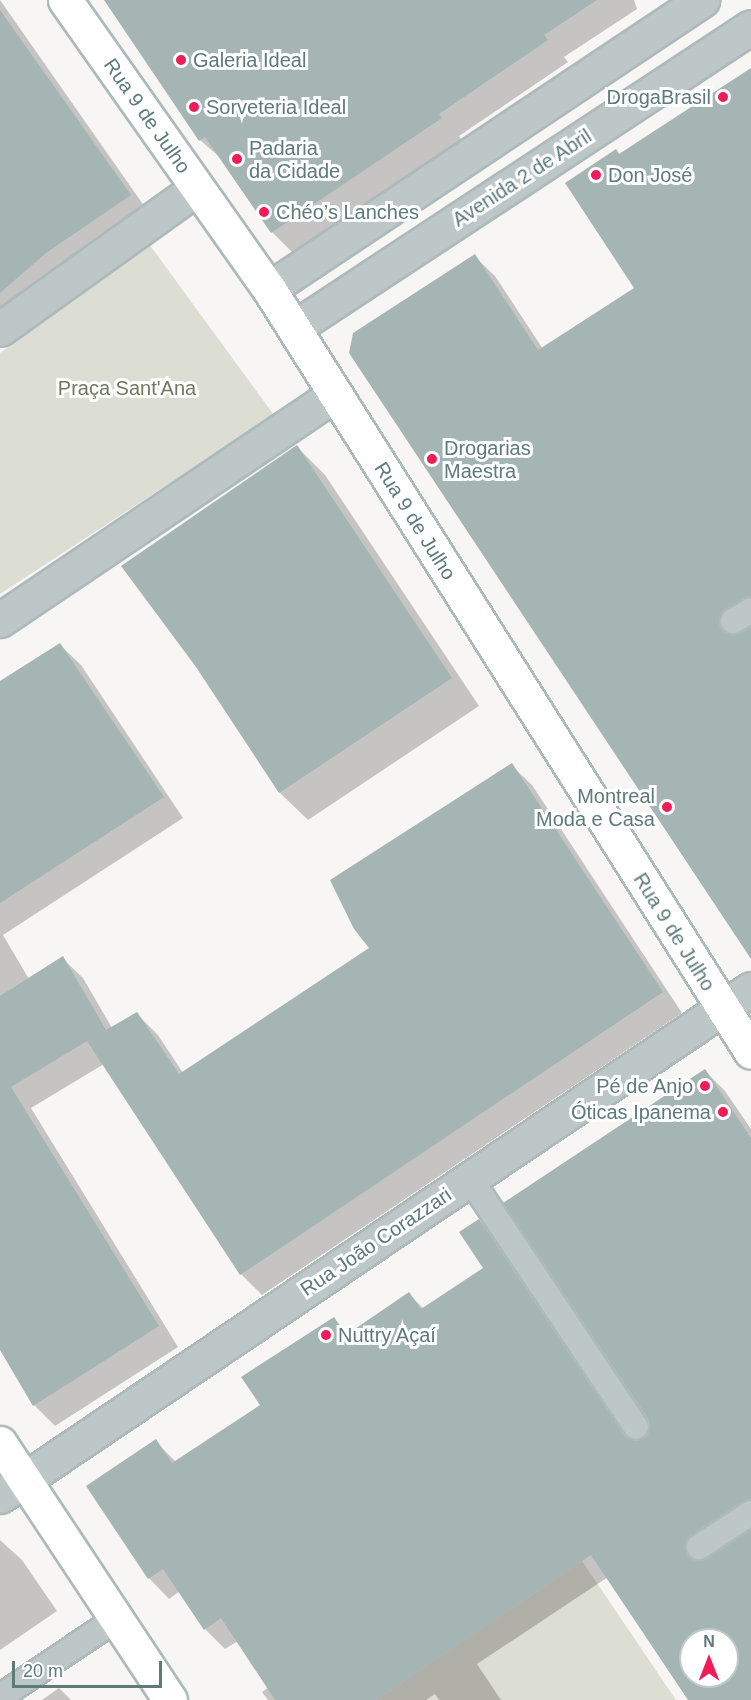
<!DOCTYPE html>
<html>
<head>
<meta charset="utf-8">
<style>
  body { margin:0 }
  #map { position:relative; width:751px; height:1700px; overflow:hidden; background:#f7f6f4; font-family:Helvetica,sans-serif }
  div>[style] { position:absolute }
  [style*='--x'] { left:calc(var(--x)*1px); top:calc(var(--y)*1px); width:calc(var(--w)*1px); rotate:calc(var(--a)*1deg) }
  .green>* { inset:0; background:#dcddd3 }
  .shadow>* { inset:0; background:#0003 }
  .building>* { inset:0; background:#a4b5b3 }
  .roads { filter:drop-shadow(2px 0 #adbaba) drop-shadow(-2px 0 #adbaba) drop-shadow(0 2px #adbaba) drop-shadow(0 -2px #adbaba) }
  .lane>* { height:24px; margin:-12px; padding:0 12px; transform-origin:12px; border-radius:12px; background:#bdc7c7 }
  .street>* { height:33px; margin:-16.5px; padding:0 16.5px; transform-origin:16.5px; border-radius:16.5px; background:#bdc7c7 }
  .secondary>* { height:33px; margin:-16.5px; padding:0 16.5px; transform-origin:16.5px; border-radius:16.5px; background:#fff }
  .dots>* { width:16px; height:16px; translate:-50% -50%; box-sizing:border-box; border:3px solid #fff; border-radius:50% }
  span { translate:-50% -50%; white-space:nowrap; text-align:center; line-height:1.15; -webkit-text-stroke:6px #fff; paint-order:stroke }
  .poi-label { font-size:20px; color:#5c7b79 }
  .left { translate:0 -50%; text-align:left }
  .right { translate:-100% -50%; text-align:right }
  .street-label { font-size:20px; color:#5c7b79 }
  .park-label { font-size:20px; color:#71795f }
  .north { position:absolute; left:679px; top:1628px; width:60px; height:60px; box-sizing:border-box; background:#fff; border:2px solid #becac9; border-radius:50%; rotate:0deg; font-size:16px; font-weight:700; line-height:24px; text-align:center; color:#5c7b79 }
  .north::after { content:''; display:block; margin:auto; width:21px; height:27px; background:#f11b57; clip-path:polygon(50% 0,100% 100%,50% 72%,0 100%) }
  .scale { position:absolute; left:12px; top:1661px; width:150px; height:27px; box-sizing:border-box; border:3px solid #5c7b79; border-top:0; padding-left:8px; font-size:18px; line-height:21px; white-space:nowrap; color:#5c7b79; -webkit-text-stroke:4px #fff; paint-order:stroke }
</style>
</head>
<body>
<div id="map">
  <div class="green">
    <div style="clip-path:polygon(149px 244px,274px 415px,0 594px,0 353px)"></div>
    <div style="clip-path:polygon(582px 1561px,676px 1700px,376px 1700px)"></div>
  </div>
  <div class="shadow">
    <div style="clip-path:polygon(0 0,154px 220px,0 335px)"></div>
    <div style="clip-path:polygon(107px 0,634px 0,637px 9px,564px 57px,568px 62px,459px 136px,462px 140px,293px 253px,272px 232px,223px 160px,200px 140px)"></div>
    <div style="clip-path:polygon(751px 69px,751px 951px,474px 256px,495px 276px,543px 349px,636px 288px,620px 156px)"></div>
    <div style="clip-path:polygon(297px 447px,325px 475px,479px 706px,308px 820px,280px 793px,197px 667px)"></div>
    <div style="clip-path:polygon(60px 645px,81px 665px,183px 818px,3px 935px,29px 979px,62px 958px,83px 978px,112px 1028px,137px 1014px,158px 1035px,183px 1073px,371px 949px,511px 765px,532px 785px,682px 1013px,262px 1295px,241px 1274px,104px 1064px,31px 1108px,178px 1347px,55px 1426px,34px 1405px,0 1346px,0 683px)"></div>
    <div style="clip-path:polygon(evenodd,705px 1071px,725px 1091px,751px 1129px,751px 1700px,690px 1700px,608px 1577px,477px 1664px,501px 1700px,439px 1700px,435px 1694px,426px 1700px,268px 1700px,262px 1692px,269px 1687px,238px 1641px,225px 1649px,205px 1629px,180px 1591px,169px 1599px,149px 1578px,88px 1486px,155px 1441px,176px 1462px,262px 1405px,333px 1318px,349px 1335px,409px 1294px,424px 1309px,485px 1268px,479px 1220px,499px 1241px,634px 1442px,645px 1440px,652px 1427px,705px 1071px,691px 1640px,727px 1640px,727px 1676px,691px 1676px,691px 1640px)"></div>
    <div style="clip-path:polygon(0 1540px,22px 1560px,57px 1611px,0 1650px)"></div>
    <div style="clip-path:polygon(59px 1688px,71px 1700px,42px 1700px)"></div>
  </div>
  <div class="building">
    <div style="clip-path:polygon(104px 0,597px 0,544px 35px,548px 40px,439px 114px,442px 118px,271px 233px,205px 137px,199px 141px)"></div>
    <div style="clip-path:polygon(0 10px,131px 195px,46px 253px,0 293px)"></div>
    <div style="clip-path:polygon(751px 68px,751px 596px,726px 609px,719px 621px,721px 629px,733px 635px,751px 627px,751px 959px,349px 353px,353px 333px,475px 254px,538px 350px,634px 288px,565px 183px,616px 149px,619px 154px)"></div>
    <div style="clip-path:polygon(297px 445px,452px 678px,279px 793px,196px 667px,121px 566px)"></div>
    <div style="clip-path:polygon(60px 643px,164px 797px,0 903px,0 681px)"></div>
    <div style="clip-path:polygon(512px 763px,663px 992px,240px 1275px,87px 1041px,11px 1087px,159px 1326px,33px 1406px,0 1350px,0 996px,63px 956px,106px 1030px,137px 1012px,179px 1074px,369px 948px,354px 929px,330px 880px)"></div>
    <div style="clip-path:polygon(evenodd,705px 1069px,751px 1138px,751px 1499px,691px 1535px,685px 1548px,692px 1559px,700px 1561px,751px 1530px,751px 1700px,688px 1700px,591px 1555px,376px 1700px,275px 1700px,221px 1618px,204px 1630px,163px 1569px,148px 1579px,86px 1486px,156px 1439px,172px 1463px,260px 1405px,241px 1377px,334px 1317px,346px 1335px,409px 1292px,421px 1309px,483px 1268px,459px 1232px,479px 1219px,624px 1435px,636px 1441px,644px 1438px,650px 1427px,648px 1419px,503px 1203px,705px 1069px,691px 1640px,727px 1640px,727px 1676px,691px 1676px,691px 1640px)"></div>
  </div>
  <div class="roads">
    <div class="lane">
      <div style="--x:733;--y:621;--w:21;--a:-31"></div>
      <div style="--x:470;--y:1179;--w:298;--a:56.2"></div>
      <div style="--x:699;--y:1547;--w:62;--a:-33.2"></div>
      <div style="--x:0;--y:1697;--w:140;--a:-33.9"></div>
    </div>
    <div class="street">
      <div style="--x:269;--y:289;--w:521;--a:-33.72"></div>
      <div style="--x:294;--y:328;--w:547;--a:-33.37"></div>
      <div style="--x:0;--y:329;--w:242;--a:-35.6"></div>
      <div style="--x:0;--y:620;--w:404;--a:-34"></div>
      <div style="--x:0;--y:1496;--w:906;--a:-34.02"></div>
    </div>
    <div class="secondary">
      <div style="--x:65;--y:0;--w:354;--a:54.8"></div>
      <div style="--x:269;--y:289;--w:902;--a:57.72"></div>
      <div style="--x:0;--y:1443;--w:308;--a:56.5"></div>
    </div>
  </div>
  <div class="dots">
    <div style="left:181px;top:60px;background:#f11b57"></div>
    <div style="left:723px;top:97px;background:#f11b57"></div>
    <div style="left:194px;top:107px;background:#f11b57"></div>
    <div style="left:237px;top:159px;background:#f11b57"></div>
    <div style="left:596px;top:175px;background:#f11b57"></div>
    <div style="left:264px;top:212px;background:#f11b57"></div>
    <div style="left:432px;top:459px;background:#f11b57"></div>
    <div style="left:667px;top:807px;background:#f11b57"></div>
    <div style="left:705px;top:1086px;background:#f11b57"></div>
    <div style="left:723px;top:1112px;background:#f11b57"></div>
    <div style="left:326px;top:1335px;background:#f11b57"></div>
  </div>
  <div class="poi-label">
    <span class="left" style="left:193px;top:60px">Galeria Ideal</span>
    <span class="right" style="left:711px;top:97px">DrogaBrasil</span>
    <span class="left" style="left:206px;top:107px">Sorveteria Ideal</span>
    <span class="left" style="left:249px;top:160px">Padaria<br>da Cidade</span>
    <span class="left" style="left:608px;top:175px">Don José</span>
    <span class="left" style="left:276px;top:212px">Chéo’s Lanches</span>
    <span class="left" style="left:444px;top:460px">Drogarias<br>Maestra</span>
    <span class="right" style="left:655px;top:808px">Montreal<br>Moda e Casa</span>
    <span class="right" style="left:693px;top:1086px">Pé de Anjo</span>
    <span class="right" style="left:711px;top:1112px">Óticas Ipanema</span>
    <span class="left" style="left:338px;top:1335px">Nuttry Açaí</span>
  </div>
  <div class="street-label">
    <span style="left:147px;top:116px;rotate:55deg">Rua 9 de Julho</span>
    <span style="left:522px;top:178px;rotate:-33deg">Avenida 2 de Abril</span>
    <span style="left:415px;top:521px;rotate:58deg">Rua 9 de Julho</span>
    <span style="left:674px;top:932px;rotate:58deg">Rua 9 de Julho</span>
    <span style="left:376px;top:1242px;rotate:-34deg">Rua João Corazzari</span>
  </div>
  <div class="park-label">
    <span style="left:127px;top:388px">Praça Sant'Ana</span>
  </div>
  <div class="north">N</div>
  <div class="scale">20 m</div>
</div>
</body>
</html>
